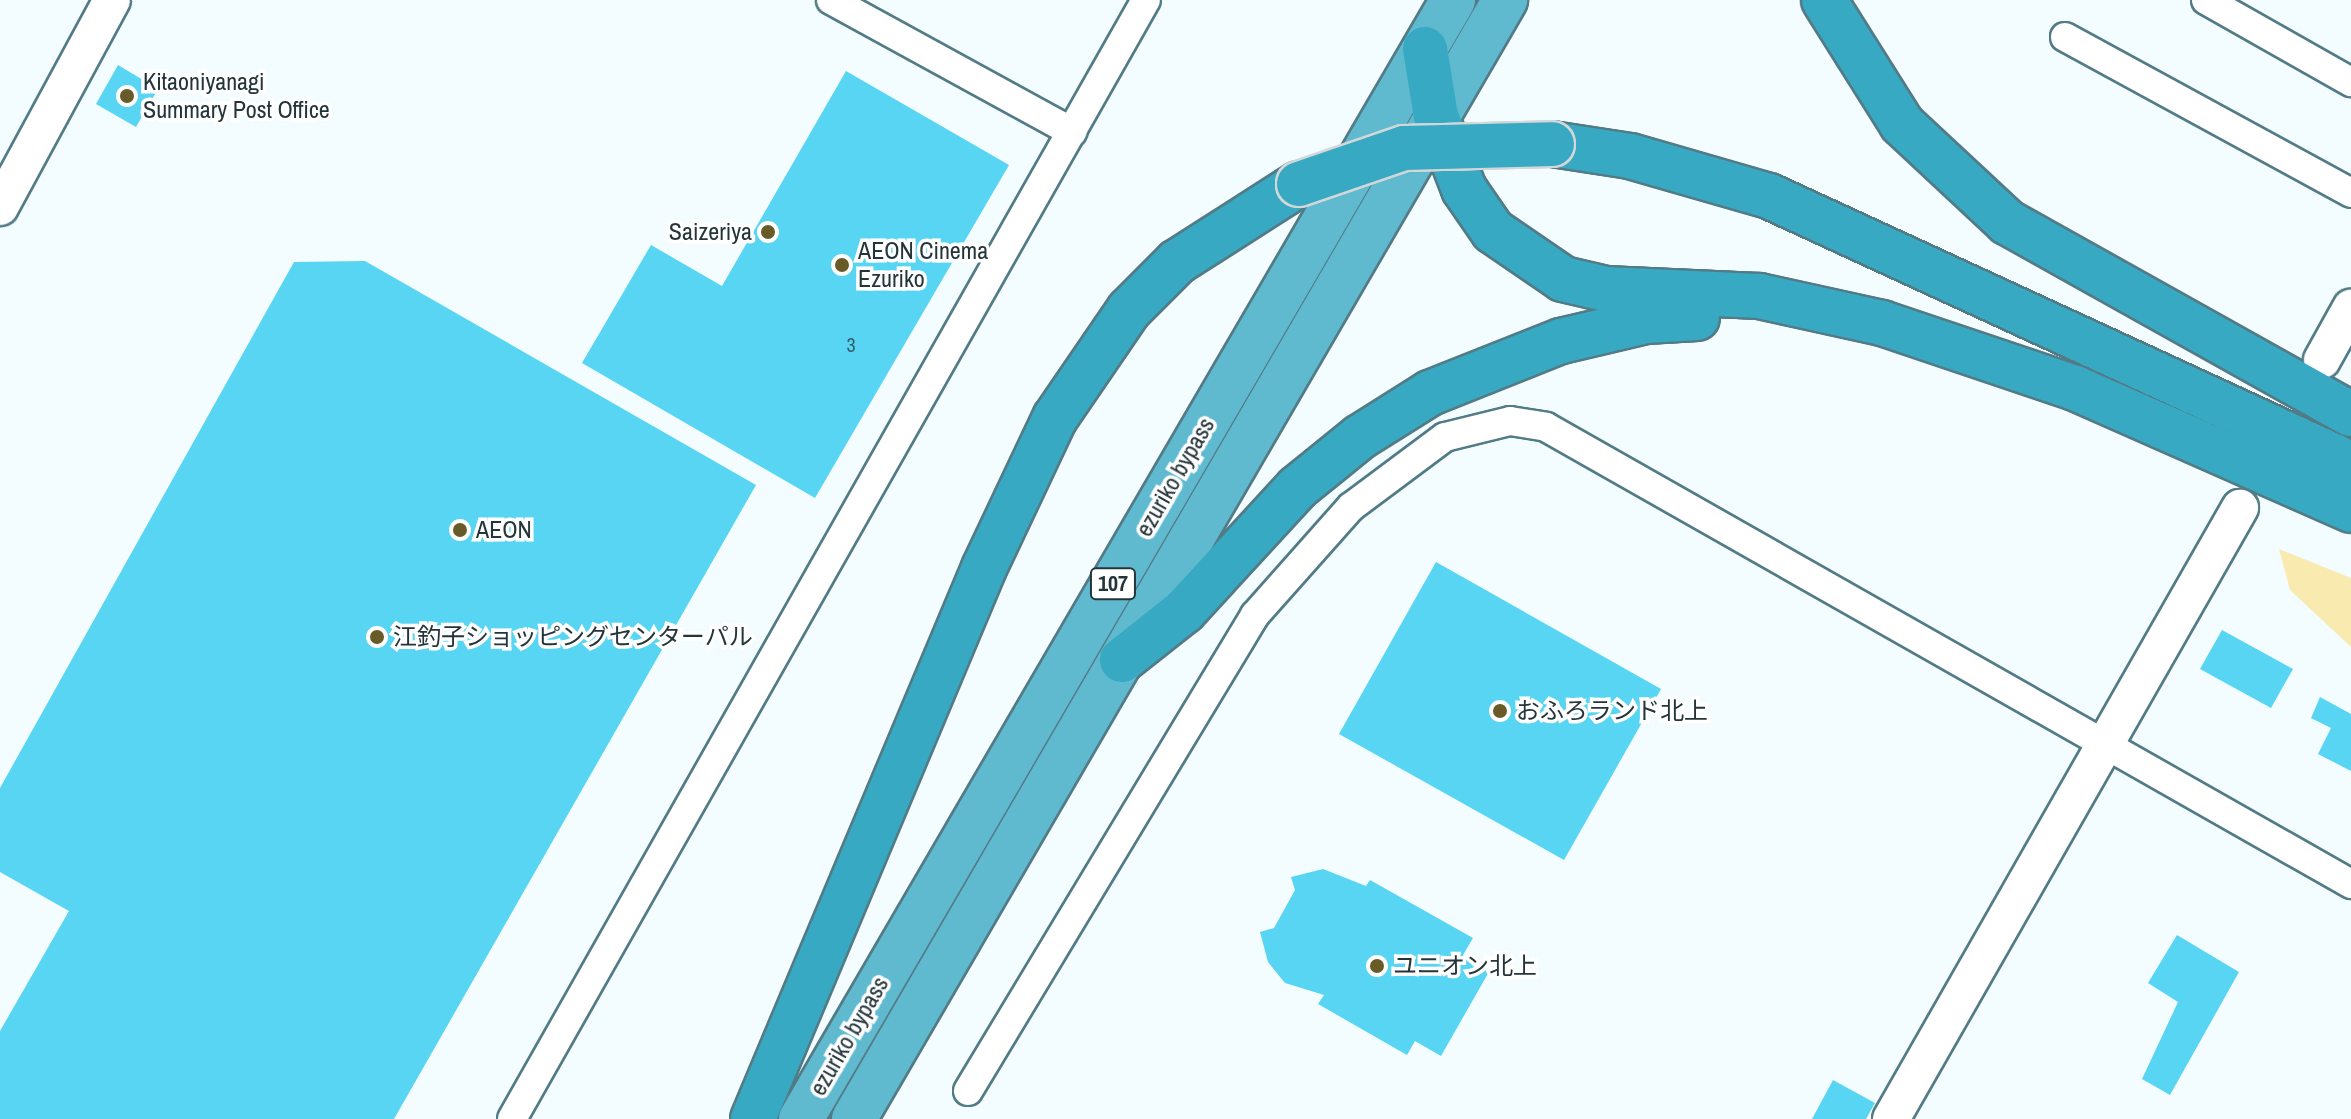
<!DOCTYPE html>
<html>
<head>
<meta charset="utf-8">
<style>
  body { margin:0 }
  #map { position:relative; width:2351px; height:1119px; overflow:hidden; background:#f3fcfe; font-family:"Archivo Narrow","Noto Sans JP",sans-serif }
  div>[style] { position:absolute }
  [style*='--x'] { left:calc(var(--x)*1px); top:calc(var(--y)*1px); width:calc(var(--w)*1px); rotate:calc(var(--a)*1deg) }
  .green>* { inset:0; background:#f9eaaf }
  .building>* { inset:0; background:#57d5f2 }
  .roads { filter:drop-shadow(2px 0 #527b86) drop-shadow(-2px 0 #527b86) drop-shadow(0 2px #527b86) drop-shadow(0 -2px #527b86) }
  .minor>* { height:28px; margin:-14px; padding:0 14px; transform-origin:14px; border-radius:14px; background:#fff }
  .tertiary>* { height:36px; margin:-18px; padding:0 18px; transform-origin:18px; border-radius:18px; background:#fff }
  .trunk>* { height:44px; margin:-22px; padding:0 22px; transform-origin:22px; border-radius:22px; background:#60bacf }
  .motorway>* { height:44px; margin:-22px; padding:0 22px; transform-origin:22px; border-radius:22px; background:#38a9c3 }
  .bridges { filter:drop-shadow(2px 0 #d3d7d8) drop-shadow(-2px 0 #d3d7d8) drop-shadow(0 2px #d3d7d8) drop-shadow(0 -2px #d3d7d8) }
  .motorway-bridge>* { height:44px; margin:-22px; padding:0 22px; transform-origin:22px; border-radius:22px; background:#38a9c3 }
  .dots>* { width:22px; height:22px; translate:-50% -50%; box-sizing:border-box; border:4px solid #fff; border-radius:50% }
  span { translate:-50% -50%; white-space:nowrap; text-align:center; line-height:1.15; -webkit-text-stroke:7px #fff; paint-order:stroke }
  .number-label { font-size:20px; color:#315d68 }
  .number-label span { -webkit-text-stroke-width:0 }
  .shield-label span { padding:2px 6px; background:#fff; border:2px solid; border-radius:6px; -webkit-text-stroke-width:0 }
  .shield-label { font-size:22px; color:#24353a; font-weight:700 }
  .poi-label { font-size:24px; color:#24353a }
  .left { translate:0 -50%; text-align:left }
  .right { translate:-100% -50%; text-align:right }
  .street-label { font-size:24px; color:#24353a }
</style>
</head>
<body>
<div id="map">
  <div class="green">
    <div style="clip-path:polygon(2279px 549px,2351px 578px,2351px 647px,2290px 590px)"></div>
  </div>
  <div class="building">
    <div style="clip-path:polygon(118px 65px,158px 89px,136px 127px,96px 104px)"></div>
    <div style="clip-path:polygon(846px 71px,1009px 165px,815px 498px,582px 363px,651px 245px,722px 286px)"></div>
    <div style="clip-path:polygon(365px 261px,756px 485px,394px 1119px,0 1119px,0 1031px,69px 911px,0 872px,0 788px,294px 262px)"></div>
    <div style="clip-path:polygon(1436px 562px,1661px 689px,1564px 860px,1339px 734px)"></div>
    <div style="clip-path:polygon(2222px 630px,2293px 669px,2271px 708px,2200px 669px)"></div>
    <div style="clip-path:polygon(2320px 697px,2351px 714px,2351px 771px,2318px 754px,2331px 728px,2311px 718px)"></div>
    <div style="clip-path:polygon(1323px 869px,1366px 886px,1370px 880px,1473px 938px,1463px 955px,1490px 970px,1441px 1056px,1415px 1041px,1407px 1055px,1318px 1004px,1324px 995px,1285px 983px,1268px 962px,1260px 932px,1274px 928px,1295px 890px,1291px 877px)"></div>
    <div style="clip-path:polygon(2177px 935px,2239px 972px,2170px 1095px,2142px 1079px,2178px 1002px,2148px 983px)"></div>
    <div style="clip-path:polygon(1833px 1080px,1875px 1103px,1866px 1119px,1812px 1119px)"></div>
  </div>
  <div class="roads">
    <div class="minor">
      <div style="--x:831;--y:0;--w:275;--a:28.7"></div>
      <div style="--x:2206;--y:0;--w:167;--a:29.5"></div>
      <div style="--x:2065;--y:37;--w:326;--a:28.6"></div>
      <div style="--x:968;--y:1091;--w:556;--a:-58.91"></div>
      <div style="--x:1255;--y:615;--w:144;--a:-48.4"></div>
      <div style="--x:1351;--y:507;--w:117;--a:-36.7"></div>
      <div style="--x:1445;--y:437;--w:67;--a:-13.8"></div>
      <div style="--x:1510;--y:421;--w:36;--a:9"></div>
      <div style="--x:1546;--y:427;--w:926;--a:29.58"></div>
      <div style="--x:512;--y:1119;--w:1286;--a:-60.47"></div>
    </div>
    <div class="tertiary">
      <div style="--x:0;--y:207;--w:235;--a:-61.6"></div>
      <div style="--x:2322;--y:360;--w:60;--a:-60.9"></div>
      <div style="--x:1891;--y:1119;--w:704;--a:-60.27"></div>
    </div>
    <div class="trunk">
      <div style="--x:801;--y:1119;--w:1295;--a:-59.77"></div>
      <div style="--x:854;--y:1119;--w:1295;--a:-59.81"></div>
    </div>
    <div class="motorway">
      <div style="--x:1824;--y:0;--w:146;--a:57.8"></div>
      <div style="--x:1902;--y:124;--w:144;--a:43"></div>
      <div style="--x:2007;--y:222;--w:394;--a:29.2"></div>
      <div style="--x:1425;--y:49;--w:68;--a:80.7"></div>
      <div style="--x:1436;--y:116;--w:78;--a:69"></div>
      <div style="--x:1464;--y:189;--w:51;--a:55.4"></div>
      <div style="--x:1493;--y:231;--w:85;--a:34.4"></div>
      <div style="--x:1563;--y:279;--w:44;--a:13.1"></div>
      <div style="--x:1606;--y:289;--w:153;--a:2.6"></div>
      <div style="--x:1759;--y:296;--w:126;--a:12.4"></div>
      <div style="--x:1882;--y:323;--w:204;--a:18.6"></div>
      <div style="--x:2075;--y:388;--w:302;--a:23.8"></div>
      <div style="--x:1552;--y:144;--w:79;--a:8.7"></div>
      <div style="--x:1630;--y:156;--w:145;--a:16.1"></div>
      <div style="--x:1769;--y:196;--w:641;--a:24.73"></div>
      <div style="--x:1122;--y:660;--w:79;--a:-38.3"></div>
      <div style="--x:1184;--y:611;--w:167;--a:-47.4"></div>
      <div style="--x:1297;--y:488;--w:81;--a:-39"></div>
      <div style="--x:1360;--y:437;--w:83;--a:-32.2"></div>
      <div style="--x:1430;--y:393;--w:141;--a:-21.7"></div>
      <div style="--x:1561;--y:341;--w:87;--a:-13.2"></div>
      <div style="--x:1646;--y:321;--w:51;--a:-3.4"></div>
      <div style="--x:753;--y:1119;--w:597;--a:-67.25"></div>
      <div style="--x:984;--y:568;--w:166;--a:-64.7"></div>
      <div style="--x:1055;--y:418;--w:131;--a:-55.6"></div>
      <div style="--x:1129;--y:310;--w:68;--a:-45"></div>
      <div style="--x:1177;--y:262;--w:145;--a:-32.6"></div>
    </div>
  </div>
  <div class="bridges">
    <div class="motorway-bridge">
      <div style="--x:1299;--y:184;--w:111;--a:-18.9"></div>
      <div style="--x:1404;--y:148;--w:148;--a:-1.5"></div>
    </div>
  </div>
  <div class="dots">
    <div style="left:127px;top:96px;background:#685b28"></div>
    <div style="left:768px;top:232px;background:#685b28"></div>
    <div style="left:842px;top:265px;background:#685b28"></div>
    <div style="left:460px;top:530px;background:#685b28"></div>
    <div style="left:377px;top:637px;background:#685b28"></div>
    <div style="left:1500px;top:711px;background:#685b28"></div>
    <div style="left:1377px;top:966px;background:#685b28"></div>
  </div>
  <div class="number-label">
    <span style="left:851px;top:344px">3</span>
  </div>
  <div class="shield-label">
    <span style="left:1113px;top:584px">107</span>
  </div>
  <div class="poi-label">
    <span class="left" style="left:143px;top:96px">Kitaoniyanagi<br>Summary Post Office</span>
    <span class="right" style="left:752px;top:232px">Saizeriya</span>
    <span class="left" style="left:858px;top:265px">AEON Cinema<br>Ezuriko</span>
    <span class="left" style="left:476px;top:530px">AEON</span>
    <span class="left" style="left:393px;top:637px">江釣子ショッピングセンターパル</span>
    <span class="left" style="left:1516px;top:711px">おふろランド北上</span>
    <span class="left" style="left:1393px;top:966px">ユニオン北上</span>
  </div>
  <div class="street-label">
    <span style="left:1175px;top:477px;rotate:-60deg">ezuriko bypass</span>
    <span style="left:849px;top:1036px;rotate:-60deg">ezuriko bypass</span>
  </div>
</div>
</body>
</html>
